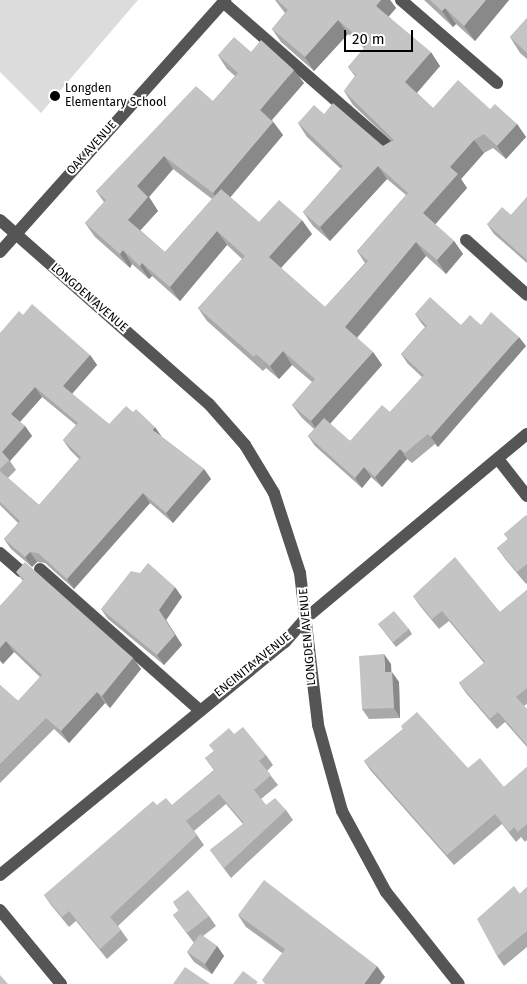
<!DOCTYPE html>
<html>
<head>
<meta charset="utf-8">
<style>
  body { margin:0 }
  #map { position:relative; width:527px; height:984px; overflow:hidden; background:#fff; font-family:"Fira Sans",sans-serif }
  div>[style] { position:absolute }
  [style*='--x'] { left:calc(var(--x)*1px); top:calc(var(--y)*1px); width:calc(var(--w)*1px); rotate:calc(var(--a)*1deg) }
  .green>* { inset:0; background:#dcdcdc }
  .minor>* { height:12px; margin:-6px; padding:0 6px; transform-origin:6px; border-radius:6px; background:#555 }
  .wall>* { inset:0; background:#a9a9a9 }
  .shaded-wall>* { inset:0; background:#898989 }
  .building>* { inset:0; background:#c4c4c4 }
  .dots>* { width:14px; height:14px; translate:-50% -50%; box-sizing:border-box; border:2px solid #fff; border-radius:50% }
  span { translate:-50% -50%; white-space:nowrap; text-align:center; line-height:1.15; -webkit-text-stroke:4px #fff; paint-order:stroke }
  .poi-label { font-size:12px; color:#000 }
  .left { translate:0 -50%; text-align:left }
  .street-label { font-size:12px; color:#000 }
  .scale { position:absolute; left:344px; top:30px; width:69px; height:22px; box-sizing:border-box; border:2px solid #000; border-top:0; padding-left:6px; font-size:15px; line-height:18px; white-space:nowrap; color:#000; -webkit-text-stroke:4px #fff; paint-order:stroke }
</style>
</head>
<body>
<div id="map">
  <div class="green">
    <div style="clip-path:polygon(0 0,138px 0,41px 113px,0 72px)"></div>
  </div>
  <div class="minor">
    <div style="--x:401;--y:0;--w:127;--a:40.8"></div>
    <div style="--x:223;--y:2;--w:228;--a:41.1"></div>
    <div style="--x:0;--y:220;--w:278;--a:41.4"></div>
    <div style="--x:209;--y:404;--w:55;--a:48.7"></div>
    <div style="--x:245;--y:445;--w:56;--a:58.9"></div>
    <div style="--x:274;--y:493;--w:84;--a:72"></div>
    <div style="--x:300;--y:573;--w:153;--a:83.2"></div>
    <div style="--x:318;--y:725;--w:89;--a:74.4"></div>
    <div style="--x:342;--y:811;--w:92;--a:61.5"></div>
    <div style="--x:386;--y:892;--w:117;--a:51.6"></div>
    <div style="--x:466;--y:240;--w:82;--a:42"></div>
    <div style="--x:0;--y:252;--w:338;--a:-48.2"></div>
    <div style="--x:498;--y:459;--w:47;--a:51.9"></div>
    <div style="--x:0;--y:553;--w:28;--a:41"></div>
    <div style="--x:40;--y:569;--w:211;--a:41.5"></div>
    <div style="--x:0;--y:875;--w:368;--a:-39.3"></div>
    <div style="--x:285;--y:642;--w:32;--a:-49"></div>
    <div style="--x:306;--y:618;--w:288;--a:-39.8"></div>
    <div style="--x:0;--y:910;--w:96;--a:50.5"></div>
  </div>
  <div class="wall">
    <div style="clip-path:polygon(evenodd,275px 0,390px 0,396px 8px,388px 16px,440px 66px,417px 93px,433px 108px,490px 109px,517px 124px,526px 137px,506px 159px,493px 148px,484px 153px,461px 179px,467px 188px,435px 224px,454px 241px,463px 254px,446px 274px,426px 256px,357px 338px,373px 352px,382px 365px,330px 424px,350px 441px,390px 412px,422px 377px,408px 364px,401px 354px,425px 327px,422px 324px,415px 314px,461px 325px,481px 325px,526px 346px,438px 447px,435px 444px,412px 463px,407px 459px,382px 487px,371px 477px,362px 488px,315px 446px,308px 436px,314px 429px,302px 418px,292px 405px,312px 382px,292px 365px,279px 379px,266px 368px,263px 371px,207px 321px,198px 308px,242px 259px,227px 245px,180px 301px,152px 276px,149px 279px,132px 264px,130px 268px,95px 237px,85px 223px,104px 202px,96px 191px,213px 101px,235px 76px,227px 69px,218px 55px,251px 52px,304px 83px,272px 120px,283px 135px,230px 197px,259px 222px,312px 234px,281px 268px,325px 307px,365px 263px,357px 251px,406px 195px,387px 179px,330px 241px,313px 226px,303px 212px,341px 169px,307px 137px,298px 123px,324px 114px,383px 146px,391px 141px,353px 105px,344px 91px,355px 76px,348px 67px,364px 48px,348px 34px,314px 71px,281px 42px,272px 29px,285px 13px,275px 0,173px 169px,212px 199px,165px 252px,140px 230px,158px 211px,149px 197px,173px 169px)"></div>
    <div style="clip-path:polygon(424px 0,509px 0,475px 41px,456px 24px,453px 27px)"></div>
    <div style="clip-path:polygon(527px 18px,527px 59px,520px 53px,510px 37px)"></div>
    <div style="clip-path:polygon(527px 197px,527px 263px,494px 234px,487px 224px,511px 215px)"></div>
    <div style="clip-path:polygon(evenodd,23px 315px,90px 355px,97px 365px,72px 394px,109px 424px,162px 437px,204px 469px,211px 479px,173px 523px,150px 503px,74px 589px,45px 563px,37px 562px,32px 567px,11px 549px,4px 539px,18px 523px,0 505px,0 333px,23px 315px,42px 397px,76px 425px,63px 440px,70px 450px,79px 459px,39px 505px,8px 478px,16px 470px,10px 461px,32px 436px,25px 426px,20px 422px,42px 397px)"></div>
    <div style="clip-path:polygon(527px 516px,527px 583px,526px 584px,506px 560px,497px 548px,508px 539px,504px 534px)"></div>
    <div style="clip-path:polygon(16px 572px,133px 658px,141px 669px,110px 708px,105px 703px,69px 743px,54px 729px,0 783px,0 685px,18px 701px,40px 677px,14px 652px,3px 664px,0 661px,0 606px,23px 581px)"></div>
    <div style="clip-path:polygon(527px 590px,527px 704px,524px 706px,527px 709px,527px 747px,505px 722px,497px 729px,466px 693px,459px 683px,484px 663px,449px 621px,439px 629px,420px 606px,413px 596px,500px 612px)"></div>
    <div style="clip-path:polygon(182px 597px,166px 620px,182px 645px,164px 665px,108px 619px,101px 609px)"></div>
    <div style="clip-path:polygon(378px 624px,409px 629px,412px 634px,396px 647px)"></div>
    <div style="clip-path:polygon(391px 664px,391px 672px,399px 682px,400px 718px,369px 719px,362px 709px)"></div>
    <div style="clip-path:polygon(401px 726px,468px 768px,504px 787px,527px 767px,527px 840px,525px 842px,521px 837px,516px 842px,502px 824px,454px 865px,371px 771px,364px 761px,403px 729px)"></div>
    <div style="clip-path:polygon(234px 734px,266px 755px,273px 765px,267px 771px,278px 785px,261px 799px,266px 805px,286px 810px,293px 820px,231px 878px,210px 850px,243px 824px,226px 804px,194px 831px,204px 845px,118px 926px,128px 940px,107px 959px,76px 921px,69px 927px,51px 905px,44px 895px,157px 805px,172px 805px,214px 770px,205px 758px,214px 751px,209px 745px)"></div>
    <div style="clip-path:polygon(527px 887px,527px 947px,504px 966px,497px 956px,520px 894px)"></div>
    <div style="clip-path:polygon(173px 902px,209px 916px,216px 926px,203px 936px,217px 946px,224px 956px,212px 974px,194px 962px,187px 952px,194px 943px,173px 915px,179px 911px)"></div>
    <div style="clip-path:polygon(238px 915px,385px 977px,282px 953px,246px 927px)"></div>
  </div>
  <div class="shaded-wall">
    <div style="clip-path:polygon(381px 0,390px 0,396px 8px,386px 20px,376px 6px)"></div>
    <div style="clip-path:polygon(486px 0,509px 0,475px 41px,464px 26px)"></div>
    <div style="clip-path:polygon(445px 8px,456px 24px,453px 27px,442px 11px)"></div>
    <div style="clip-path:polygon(338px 20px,348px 34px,314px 71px,305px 57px)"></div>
    <div style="clip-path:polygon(431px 52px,440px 66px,414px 96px,405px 82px)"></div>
    <div style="clip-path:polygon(294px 70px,304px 83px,269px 123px,260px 110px)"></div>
    <div style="clip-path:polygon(273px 122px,283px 135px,223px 206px,213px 193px)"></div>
    <div style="clip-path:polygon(517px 124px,526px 137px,506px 159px,497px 146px)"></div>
    <div style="clip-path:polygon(474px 140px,484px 153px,461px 179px,467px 188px,433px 227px,423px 213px,450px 167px)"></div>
    <div style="clip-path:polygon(164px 156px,173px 169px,149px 197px,158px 211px,138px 233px,128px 220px,137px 186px)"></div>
    <div style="clip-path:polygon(378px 166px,387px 179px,330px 241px,320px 227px)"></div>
    <div style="clip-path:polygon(302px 220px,312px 234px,278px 271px,269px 257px)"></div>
    <div style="clip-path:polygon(217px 231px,227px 245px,180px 301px,170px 287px)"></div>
    <div style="clip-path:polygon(454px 241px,463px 254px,446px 274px,437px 260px)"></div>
    <div style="clip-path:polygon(416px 242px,426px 256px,354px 341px,345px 327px)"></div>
    <div style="clip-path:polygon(123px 250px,132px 264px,130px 268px,120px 254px)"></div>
    <div style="clip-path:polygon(142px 263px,152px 276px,149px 279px,140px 266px)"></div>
    <div style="clip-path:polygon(519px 337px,526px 346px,438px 447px,431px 437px)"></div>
    <div style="clip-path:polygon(283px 351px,292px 365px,279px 379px,270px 366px)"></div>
    <div style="clip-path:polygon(373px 352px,382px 365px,320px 435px,311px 421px)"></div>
    <div style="clip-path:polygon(90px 355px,97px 365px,70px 396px,63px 386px)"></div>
    <div style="clip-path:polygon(35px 387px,42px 397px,18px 424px,11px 414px)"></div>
    <div style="clip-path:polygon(25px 426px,32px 436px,10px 461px,2px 452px)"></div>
    <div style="clip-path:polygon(155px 427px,162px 437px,152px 430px)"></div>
    <div style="clip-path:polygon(400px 449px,407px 459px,382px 487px,375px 477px)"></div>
    <div style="clip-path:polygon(364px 467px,371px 477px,362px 488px,355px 478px)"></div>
    <div style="clip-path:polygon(204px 469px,211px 479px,173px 523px,166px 513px)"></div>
    <div style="clip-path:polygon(143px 493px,150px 503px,74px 589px,67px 579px)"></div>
    <div style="clip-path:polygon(30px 552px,37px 562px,32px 567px,25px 557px)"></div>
    <div style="clip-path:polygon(175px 587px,182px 597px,166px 620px,182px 645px,164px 665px,157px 655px,159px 610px)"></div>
    <div style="clip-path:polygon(6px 641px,14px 652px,3px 664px,0 660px,0 648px)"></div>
    <div style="clip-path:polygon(384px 654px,391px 664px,392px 682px,385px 672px)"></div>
    <div style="clip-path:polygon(133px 658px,141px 669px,110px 708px,102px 696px)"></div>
    <div style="clip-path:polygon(392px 672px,399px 682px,400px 718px,394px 708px)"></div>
    <div style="clip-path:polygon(97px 692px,105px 703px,69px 743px,61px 731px)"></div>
    <div style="clip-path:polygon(217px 946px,224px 956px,212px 974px,205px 964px)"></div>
    <div style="clip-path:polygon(377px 966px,385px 977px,380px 984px,364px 984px)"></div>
  </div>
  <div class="building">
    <div style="clip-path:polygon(277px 0,381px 0,376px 6px,431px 52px,405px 82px,433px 108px,458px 80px,490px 109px,495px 104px,517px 124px,497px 146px,484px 134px,474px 140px,450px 167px,458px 174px,423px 213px,454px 241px,437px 260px,416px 242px,345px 327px,373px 352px,311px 421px,292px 405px,315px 379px,283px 351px,270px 366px,256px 354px,254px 357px,198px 308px,245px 256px,217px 231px,170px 287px,142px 263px,140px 266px,123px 250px,120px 254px,85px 223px,106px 200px,96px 191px,196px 86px,213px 101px,238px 73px,218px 55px,234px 37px,251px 52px,261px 40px,294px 70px,260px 110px,273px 122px,213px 193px,164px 156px,137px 186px,148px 197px,128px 220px,165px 252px,221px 189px,259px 222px,279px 200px,302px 220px,269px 257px,325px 307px,368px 261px,357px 251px,408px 193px,378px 166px,320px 227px,303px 212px,343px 166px,298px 123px,314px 105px,324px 114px,333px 103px,383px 146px,394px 140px,344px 91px,356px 75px,348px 67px,367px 45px,338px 20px,305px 57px,272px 29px,288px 10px)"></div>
    <div style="clip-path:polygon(430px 0,486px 0,464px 26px,445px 8px,442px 11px)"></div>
    <div style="clip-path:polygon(527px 18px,527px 53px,510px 37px)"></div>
    <div style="clip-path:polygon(527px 197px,527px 260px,487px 224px,502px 207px,511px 215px)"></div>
    <div style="clip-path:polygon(430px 297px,461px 325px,470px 315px,481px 325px,491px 312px,519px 337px,431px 437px,428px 434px,405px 453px,400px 449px,375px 477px,364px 467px,355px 478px,308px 436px,324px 418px,350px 441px,382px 405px,390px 412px,424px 375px,401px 354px,427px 326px,415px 314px)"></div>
    <div style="clip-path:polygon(32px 304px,90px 355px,63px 386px,109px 424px,126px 406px,133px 412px,136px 409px,155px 427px,152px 430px,204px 469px,166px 513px,143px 493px,67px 579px,38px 553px,30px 552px,25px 557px,4px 539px,20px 521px,0 502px,0 471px,39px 505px,81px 457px,63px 440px,78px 423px,35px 387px,11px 414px,25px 426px,2px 452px,9px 460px,0 469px,0 333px,19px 311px,23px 315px)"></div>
    <div style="clip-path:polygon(526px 515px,527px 516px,527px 564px,517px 572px,497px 548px,508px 539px,504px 534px)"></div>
    <div style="clip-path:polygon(455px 557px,500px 612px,527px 590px,527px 688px,516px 697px,527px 709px,527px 745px,498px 712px,490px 719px,459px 683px,485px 662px,442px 611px,432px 619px,413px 596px)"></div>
    <div style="clip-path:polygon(25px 562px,133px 658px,102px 696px,97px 692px,61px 731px,46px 718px,0 764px,0 685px,18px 701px,42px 675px,6px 641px,0 648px,0 606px,24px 579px,16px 572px)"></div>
    <div style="clip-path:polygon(148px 563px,175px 587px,159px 610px,175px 635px,157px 655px,101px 609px,131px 571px,140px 573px)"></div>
    <div style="clip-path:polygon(394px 611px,409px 629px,393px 642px,378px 624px)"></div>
    <div style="clip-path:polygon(384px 654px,385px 672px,392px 672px,394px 708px,362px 709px,359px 656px)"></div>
    <div style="clip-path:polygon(417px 712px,468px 768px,480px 758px,504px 787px,527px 767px,527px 824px,518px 832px,514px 827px,509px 832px,495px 814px,447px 855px,364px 761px,404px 729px,401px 726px)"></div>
    <div style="clip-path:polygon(243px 727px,266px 755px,259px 761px,271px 775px,254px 790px,266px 805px,275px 798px,286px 810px,224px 868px,210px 850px,244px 823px,219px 794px,186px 821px,197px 835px,110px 917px,121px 930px,100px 949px,69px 911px,62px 917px,44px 895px,153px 801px,157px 805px,166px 798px,172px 805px,215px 770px,205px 758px,214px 751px,209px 745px,229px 728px,234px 734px)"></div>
    <div style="clip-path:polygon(264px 880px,377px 966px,364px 984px,265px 984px,262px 980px,285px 949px,238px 915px)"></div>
    <div style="clip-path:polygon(514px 886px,520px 894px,527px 887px,527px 931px,497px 956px,477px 919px)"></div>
    <div style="clip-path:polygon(188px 890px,209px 916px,187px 933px,173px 915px,179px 910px,173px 902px)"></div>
    <div style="clip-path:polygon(200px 934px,217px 946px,205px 964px,187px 952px)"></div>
    <div style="clip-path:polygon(185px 967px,210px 984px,173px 984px)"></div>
    <div style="clip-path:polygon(243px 971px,258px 982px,256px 984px,233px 984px)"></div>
    <div style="clip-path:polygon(0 975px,8px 984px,0 984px)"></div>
  </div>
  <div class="dots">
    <div style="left:55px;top:96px;background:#000"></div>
  </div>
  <div class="poi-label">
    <span class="left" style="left:65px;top:96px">Longden<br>Elementary School</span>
  </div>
  <div class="street-label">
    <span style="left:92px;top:148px;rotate:-48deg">OAK AVENUE</span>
    <span style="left:89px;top:298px;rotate:41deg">LONGDEN AVENUE</span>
    <span style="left:308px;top:637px;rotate:-95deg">LONGDEN AVENUE</span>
    <span style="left:253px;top:665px;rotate:-39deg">ENCINITA AVENUE</span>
  </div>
  <div class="scale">20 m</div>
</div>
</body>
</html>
